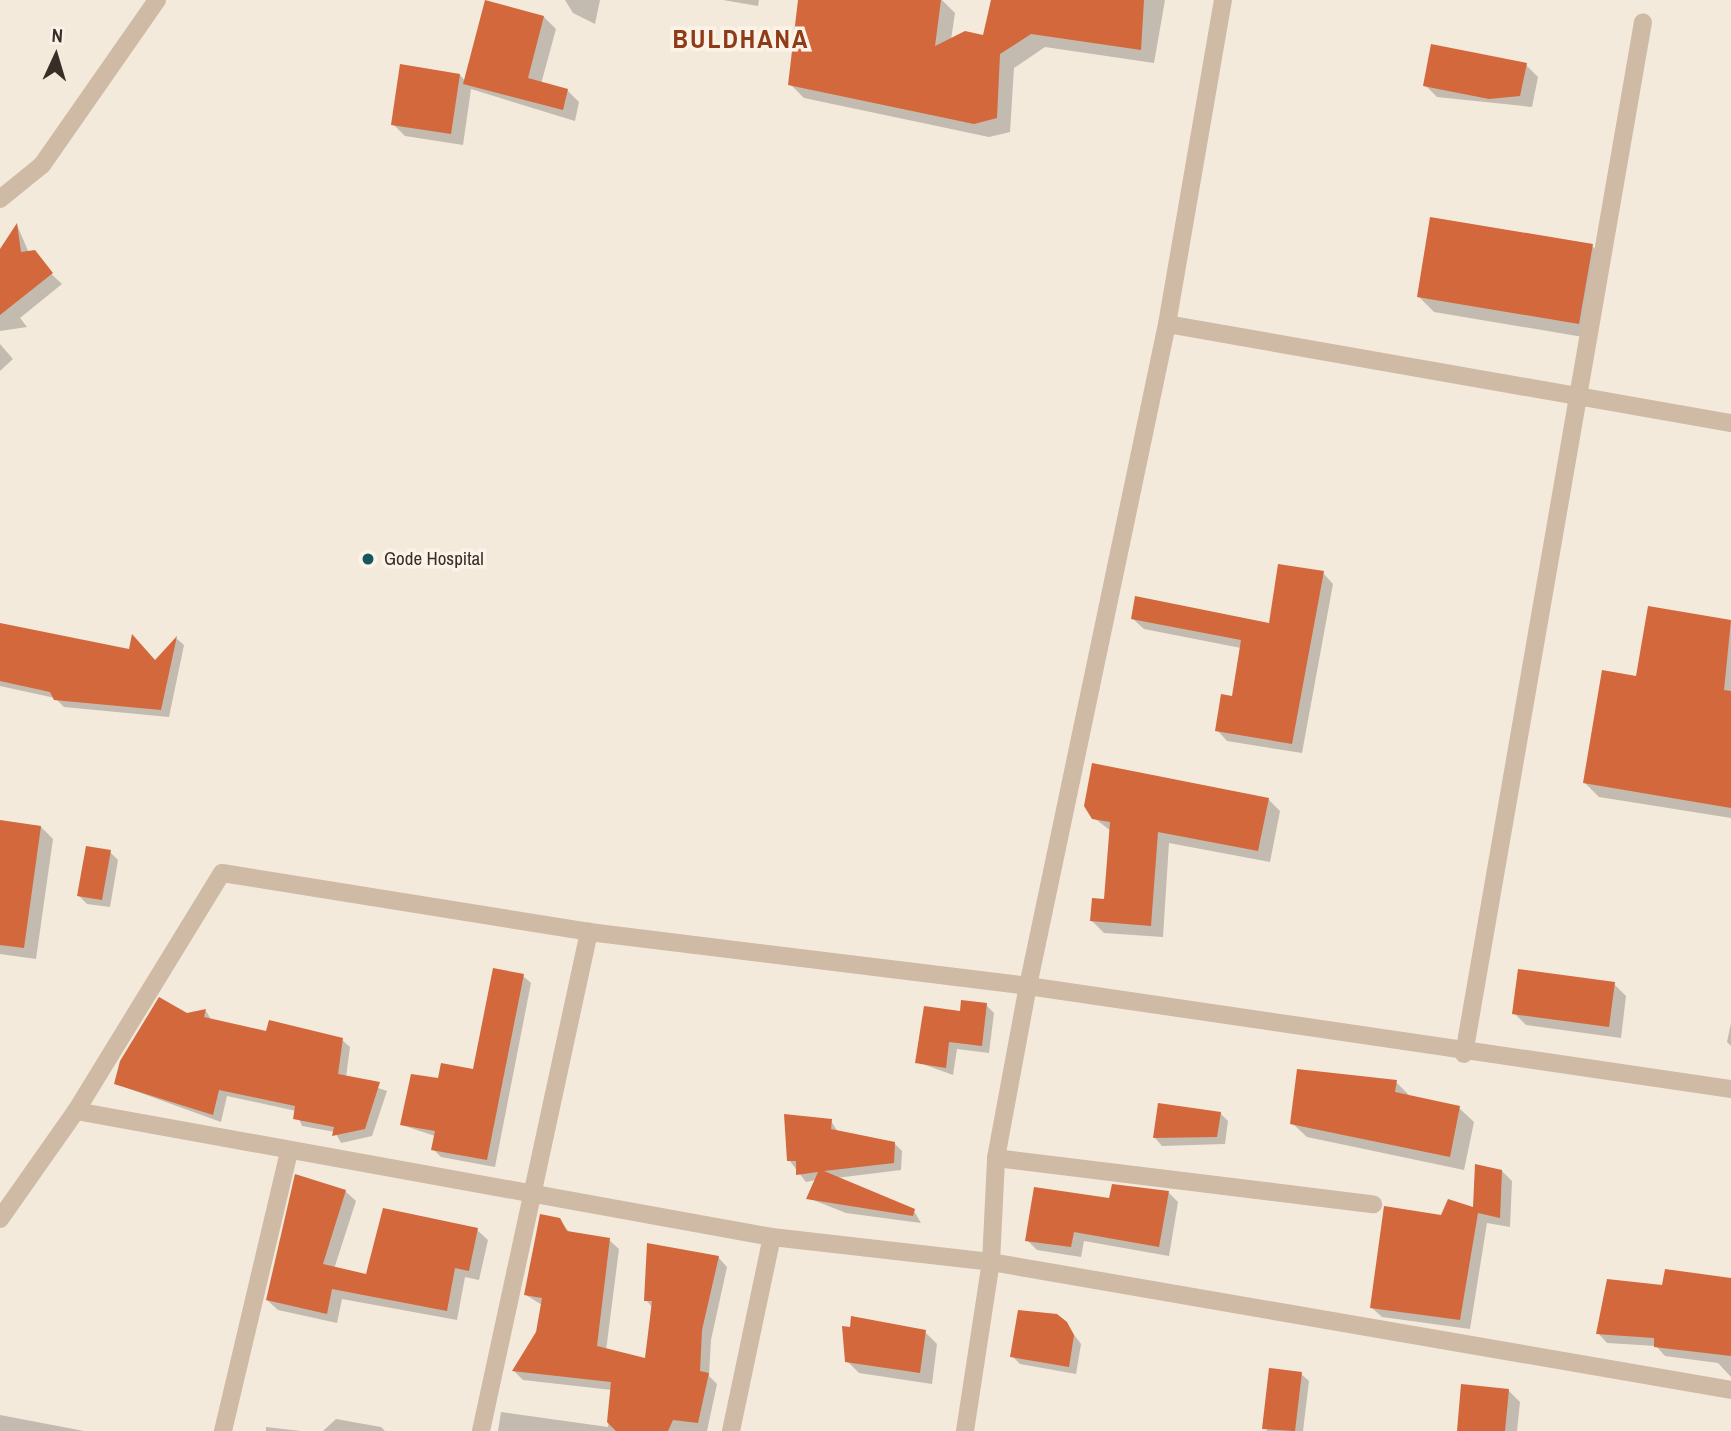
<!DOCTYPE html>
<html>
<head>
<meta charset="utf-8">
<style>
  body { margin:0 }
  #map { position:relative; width:1731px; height:1431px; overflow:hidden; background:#f4eadb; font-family:"Archivo Narrow",sans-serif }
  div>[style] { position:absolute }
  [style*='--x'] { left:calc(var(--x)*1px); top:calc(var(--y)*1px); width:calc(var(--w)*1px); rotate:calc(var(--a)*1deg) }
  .shadow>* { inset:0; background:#0003 }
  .building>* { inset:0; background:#d2683b }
  .minor>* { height:18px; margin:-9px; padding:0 9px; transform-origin:9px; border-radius:9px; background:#cebaa5 }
  .tertiary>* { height:18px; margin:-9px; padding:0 9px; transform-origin:9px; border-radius:9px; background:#cebaa5 }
  .dots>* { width:19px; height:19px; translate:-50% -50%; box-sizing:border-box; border:4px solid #fbf3e8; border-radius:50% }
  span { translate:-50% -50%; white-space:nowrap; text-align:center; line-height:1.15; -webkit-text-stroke:7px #fbf3e8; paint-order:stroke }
  .poi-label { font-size:19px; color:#392e27 }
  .left { translate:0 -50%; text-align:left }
  .district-label { font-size:26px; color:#903b18; font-weight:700; letter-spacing:2px }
  .north { position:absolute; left:21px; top:21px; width:70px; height:70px; -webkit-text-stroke:5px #fbf3e8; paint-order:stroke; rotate:4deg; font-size:19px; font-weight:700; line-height:28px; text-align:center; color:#392e27 }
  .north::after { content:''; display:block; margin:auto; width:24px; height:32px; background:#392e27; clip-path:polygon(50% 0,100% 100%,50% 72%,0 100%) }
</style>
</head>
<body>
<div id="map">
  <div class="shadow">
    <div style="clip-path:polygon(565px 0,600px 0,595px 24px,573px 13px)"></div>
    <div style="clip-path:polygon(723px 0,759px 0,758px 6px)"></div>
    <div style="clip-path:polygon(800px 0,942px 0,955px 13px,951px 40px,985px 37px,991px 0,1165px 0,1154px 63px,1045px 47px,1014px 68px,1010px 132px,989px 137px,804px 98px,790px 84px)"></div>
    <div style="clip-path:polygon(544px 17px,556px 29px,541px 84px,567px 90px,579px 102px,575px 121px,471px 89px,463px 145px,405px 136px,393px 124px,460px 75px,466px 82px)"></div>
    <div style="clip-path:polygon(1526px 65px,1538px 77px,1532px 107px,1437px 97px,1425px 85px)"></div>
    <div style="clip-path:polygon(17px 225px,29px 253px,62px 284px,20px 318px,27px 327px,0 331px,0 252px)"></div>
    <div style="clip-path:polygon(1592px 246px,1608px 262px,1595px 339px,1434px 312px,1418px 296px)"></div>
    <div style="clip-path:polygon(0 344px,13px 359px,0 371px)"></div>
    <div style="clip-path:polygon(1323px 573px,1333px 584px,1302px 753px,1227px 741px,1217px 730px,1233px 698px,1241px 648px,1144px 629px,1133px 619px,1270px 625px)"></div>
    <div style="clip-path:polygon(1650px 608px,1731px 622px,1731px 818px,1599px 797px,1585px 783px,1637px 678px)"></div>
    <div style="clip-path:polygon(0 625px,155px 662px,177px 639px,184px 645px,169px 717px,64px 707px,55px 698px,0 686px)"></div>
    <div style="clip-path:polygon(1268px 799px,1280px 811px,1270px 862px,1169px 843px,1163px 937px,1104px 933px,1092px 921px,1106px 901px,1111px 831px,1094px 818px)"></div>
    <div style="clip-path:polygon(0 821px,41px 827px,53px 839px,36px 959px,0 954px)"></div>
    <div style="clip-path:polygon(110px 852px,118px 860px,110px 907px,87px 904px,79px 896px)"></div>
    <div style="clip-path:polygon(523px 976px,531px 983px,495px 1167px,441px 1157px,433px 1149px,435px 1136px,402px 1125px,439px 1080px,474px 1071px)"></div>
    <div style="clip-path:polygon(1614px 984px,1626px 996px,1621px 1038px,1526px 1025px,1514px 1013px)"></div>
    <div style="clip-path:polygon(986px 1005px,994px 1013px,989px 1053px,957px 1049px,953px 1075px,917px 1062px,962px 1013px)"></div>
    <div style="clip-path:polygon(206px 1011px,212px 1021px,268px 1033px,342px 1040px,350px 1047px,346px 1077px,387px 1091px,372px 1136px,341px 1143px,335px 1132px,302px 1126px,296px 1111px,227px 1096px,221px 1122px,116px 1084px,187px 1015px)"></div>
    <div style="clip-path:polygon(1731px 1023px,1731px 1046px,1727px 1042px)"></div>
    <div style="clip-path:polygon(1396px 1082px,1410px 1096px,1459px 1108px,1474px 1122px,1464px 1170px,1307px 1137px,1292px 1123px)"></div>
    <div style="clip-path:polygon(1220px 1113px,1228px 1121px,1225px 1144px,1162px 1146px,1155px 1138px)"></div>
    <div style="clip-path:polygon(831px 1121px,838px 1132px,894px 1143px,902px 1151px,901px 1170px,836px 1178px,914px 1211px,921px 1223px,846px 1213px,808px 1198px,816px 1180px,806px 1182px,789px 1160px)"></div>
    <div style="clip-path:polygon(1502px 1171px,1512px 1181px,1510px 1227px,1487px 1223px,1470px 1329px,1382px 1317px,1371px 1307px,1442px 1217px,1475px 1209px)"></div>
    <div style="clip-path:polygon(345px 1191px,356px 1201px,334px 1269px,367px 1276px,477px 1230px,488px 1240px,479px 1280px,465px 1277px,457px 1320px,342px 1299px,337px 1323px,278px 1310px,267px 1300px)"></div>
    <div style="clip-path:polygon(1168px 1192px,1178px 1202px,1169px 1256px,1084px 1241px,1081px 1257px,1037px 1250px,1027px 1240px,1111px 1200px)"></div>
    <div style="clip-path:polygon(559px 1220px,571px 1234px,609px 1240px,619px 1249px,606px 1351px,646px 1360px,653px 1308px,646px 1300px,718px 1257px,727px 1267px,711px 1340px,709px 1376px,717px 1384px,707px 1431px,498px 1431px,501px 1412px,608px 1427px,612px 1390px,523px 1380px,514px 1371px,538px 1333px,542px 1305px,526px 1295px)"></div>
    <div style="clip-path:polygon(1731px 1280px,1731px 1377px,1718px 1363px,1665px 1356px,1656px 1346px,1607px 1343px,1598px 1333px,1664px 1287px)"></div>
    <div style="clip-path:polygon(1066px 1324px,1081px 1344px,1076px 1374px,1020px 1364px,1012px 1356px)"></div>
    <div style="clip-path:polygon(851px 1329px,925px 1332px,937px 1344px,932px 1384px,859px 1373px,847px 1361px)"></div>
    <div style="clip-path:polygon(1301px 1374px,1309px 1381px,1303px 1431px,1266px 1431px)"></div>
    <div style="clip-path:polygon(1508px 1390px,1520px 1402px,1517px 1431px,1458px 1431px)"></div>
    <div style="clip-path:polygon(0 1415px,84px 1431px,0 1431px)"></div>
    <div style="clip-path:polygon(336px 1419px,381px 1427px,385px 1431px,323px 1431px)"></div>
    <div style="clip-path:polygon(266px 1427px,301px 1431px,266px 1431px)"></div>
  </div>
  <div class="building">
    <div style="clip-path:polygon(485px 0,544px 16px,528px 78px,568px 89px,563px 110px,463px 84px)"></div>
    <div style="clip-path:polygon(798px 0,941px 0,935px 46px,965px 31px,983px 35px,991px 0,1144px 0,1141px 50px,1031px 34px,1000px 54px,997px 118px,974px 124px,788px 85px)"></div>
    <div style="clip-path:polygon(1431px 44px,1527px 63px,1520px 96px,1489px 99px,1423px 86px)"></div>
    <div style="clip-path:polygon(400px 64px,460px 74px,451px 134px,391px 125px)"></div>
    <div style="clip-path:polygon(1430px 217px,1593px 244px,1579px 324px,1417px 297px)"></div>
    <div style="clip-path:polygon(17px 223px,21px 252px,35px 250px,53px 273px,0 315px,0 249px)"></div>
    <div style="clip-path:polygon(1278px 564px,1324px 571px,1292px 744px,1215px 731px,1221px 694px,1232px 696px,1241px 640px,1131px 619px,1135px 596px,1269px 623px)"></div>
    <div style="clip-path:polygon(1648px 606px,1731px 620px,1724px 690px,1731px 691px,1731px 808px,1583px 783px,1602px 670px,1636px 676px)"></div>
    <div style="clip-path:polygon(0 623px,129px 649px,132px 634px,155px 660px,177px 636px,161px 710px,54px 700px,50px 692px,0 681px)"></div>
    <div style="clip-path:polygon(1092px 763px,1269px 798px,1258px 851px,1158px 832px,1151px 926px,1090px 921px,1092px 898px,1104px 899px,1110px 822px,1092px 819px,1084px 806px)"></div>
    <div style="clip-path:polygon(0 820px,41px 826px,24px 948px,0 945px)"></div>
    <div style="clip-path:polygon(86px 846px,111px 850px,102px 900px,77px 896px)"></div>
    <div style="clip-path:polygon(493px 968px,524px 974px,487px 1160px,431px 1150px,435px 1131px,400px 1125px,411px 1074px,438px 1078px,441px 1063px,473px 1069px)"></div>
    <div style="clip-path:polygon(1518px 969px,1615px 982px,1609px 1027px,1512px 1014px)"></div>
    <div style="clip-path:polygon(159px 997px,187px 1013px,206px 1009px,204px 1017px,266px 1031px,269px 1020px,343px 1038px,338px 1074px,380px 1082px,365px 1129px,332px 1136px,334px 1127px,293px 1119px,295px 1106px,219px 1090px,213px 1115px,114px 1084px,120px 1061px)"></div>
    <div style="clip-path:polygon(961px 1000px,987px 1003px,982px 1046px,949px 1042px,946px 1068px,915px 1063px,924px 1006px,960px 1011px)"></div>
    <div style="clip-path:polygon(1297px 1069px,1397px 1080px,1395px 1092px,1460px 1106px,1450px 1157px,1290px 1124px)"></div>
    <div style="clip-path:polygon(1158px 1103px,1221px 1112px,1217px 1137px,1153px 1138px)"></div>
    <div style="clip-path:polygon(784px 1114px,832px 1119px,831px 1129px,895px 1142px,894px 1163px,824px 1171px,915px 1209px,913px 1216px,806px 1199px,818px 1172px,796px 1175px,796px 1161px,787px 1161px)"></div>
    <div style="clip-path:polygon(1475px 1164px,1502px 1170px,1500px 1218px,1478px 1213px,1460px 1320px,1370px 1308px,1384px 1206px,1441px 1215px,1448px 1199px,1473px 1207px)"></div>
    <div style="clip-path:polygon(295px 1174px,346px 1190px,323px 1264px,366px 1274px,383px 1208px,478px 1228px,469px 1271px,455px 1268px,447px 1311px,332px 1289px,327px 1314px,266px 1300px)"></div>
    <div style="clip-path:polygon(1112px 1184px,1169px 1191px,1159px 1247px,1074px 1232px,1071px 1247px,1025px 1241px,1034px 1187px,1109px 1198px)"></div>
    <div style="clip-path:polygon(540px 1214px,560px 1218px,567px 1231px,610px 1238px,597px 1346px,645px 1358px,652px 1301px,644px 1301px,647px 1243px,719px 1256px,702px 1330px,700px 1371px,709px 1373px,698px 1423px,673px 1420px,668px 1431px,616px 1431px,607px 1422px,611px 1382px,512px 1371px,536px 1332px,542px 1298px,524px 1295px)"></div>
    <div style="clip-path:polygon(1665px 1269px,1731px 1278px,1731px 1356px,1654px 1347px,1654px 1338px,1596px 1334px,1607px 1279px,1662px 1285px)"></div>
    <div style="clip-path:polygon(1018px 1310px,1057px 1314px,1067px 1322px,1074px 1335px,1069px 1367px,1010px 1357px)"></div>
    <div style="clip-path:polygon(851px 1316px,926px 1330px,920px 1373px,845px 1362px,842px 1326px,850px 1327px)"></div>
    <div style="clip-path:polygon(1269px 1368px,1302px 1372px,1295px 1431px,1262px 1429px)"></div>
    <div style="clip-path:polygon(1461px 1384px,1509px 1389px,1505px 1431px,1457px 1431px)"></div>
  </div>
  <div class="minor">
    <div style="--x:0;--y:199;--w:54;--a:-39"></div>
    <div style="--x:42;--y:165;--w:201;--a:-55.1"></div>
    <div style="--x:1167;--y:324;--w:573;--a:9.96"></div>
    <div style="--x:1464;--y:1054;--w:1047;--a:-80.16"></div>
    <div style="--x:996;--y:1158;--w:380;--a:7"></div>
    <div style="--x:223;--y:1431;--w:288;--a:-76.7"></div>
    <div style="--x:481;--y:1431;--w:511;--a:-77.79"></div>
    <div style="--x:731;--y:1431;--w:198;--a:-78.1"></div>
    <div style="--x:965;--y:1431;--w:171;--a:-81.3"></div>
  </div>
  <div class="tertiary">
    <div style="--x:76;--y:1111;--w:279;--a:-58.5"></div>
    <div style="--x:222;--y:873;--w:372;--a:9.1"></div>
    <div style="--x:589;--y:932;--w:442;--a:7"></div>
    <div style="--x:1028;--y:986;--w:711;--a:8.34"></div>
    <div style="--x:0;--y:1219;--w:132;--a:-54.9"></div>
    <div style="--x:76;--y:1111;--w:707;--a:10.26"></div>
    <div style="--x:772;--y:1237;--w:220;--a:6.5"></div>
    <div style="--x:991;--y:1262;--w:751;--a:9.81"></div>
    <div style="--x:991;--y:1262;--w:104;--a:-87.2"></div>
    <div style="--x:996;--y:1158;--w:175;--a:-79.5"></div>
    <div style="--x:1028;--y:986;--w:676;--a:-78.14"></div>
    <div style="--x:1167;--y:324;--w:329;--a:-80.2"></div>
  </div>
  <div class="dots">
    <div style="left:368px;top:559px;background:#18565f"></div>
  </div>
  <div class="poi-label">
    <span class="left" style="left:384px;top:559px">Gode Hospital</span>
  </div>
  <div class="district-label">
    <span style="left:741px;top:39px">BULDHANA</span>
  </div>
  <div class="north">N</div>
</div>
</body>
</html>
